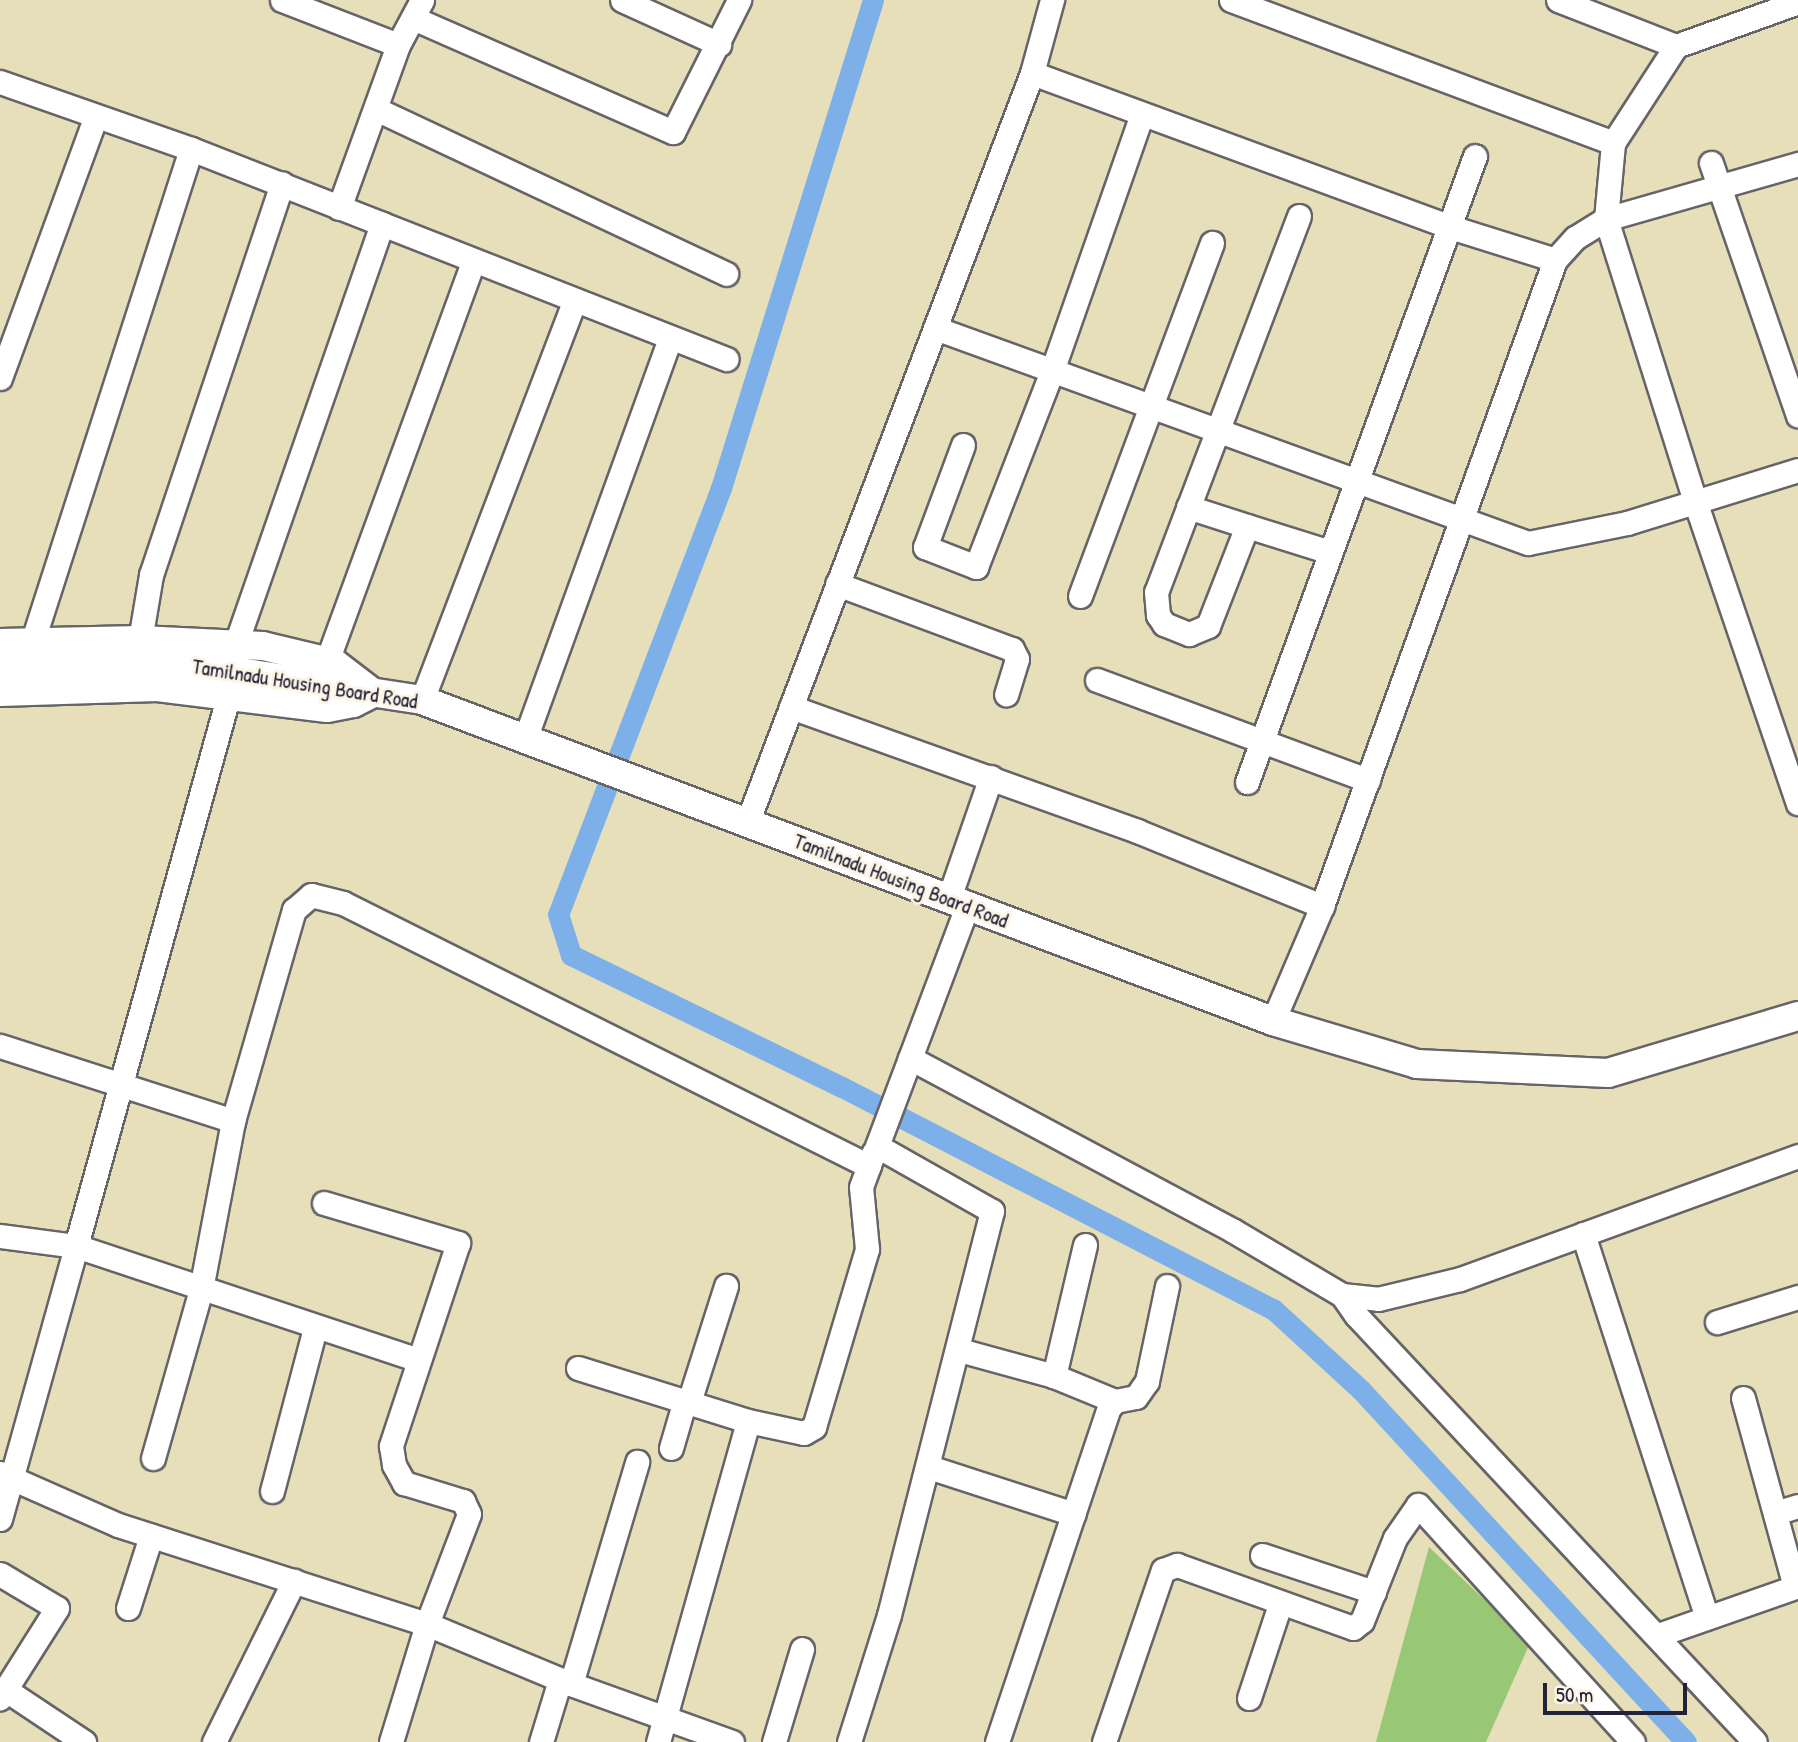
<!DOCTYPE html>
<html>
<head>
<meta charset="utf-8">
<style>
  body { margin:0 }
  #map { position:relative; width:1798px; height:1742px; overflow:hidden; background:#e6dfba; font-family:"Patrick Hand",sans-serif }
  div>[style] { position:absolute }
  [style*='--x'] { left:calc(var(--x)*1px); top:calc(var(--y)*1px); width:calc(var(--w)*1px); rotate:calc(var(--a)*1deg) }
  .green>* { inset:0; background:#98c776 }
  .canal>* { height:21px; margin:-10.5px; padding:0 10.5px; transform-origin:10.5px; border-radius:10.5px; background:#7db0e9 }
  .roads { filter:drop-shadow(2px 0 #676467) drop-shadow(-2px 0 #676467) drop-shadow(0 2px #676467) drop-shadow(0 -2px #676467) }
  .minor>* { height:23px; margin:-11.5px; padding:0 11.5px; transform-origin:11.5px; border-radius:11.5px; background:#fff }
  .tertiary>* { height:28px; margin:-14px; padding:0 14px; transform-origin:14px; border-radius:14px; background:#fff }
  span { translate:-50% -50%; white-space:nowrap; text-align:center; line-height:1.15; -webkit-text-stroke:6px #fcf5e5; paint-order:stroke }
  .street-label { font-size:21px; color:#22223b }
  .scale { position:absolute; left:1543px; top:1683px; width:144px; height:32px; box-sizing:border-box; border:4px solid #22223b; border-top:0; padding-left:9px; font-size:21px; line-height:24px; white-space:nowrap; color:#22223b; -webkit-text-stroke:5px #fcf5e5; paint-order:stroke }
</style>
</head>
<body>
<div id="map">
  <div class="green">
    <div style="clip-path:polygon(1429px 1547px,1530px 1643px,1486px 1742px,1376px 1742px)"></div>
  </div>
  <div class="canal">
    <div style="--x:873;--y:0;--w:511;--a:107.3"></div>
    <div style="--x:721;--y:488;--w:456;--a:110.9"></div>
    <div style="--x:558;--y:914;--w:43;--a:72.4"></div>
    <div style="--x:571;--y:955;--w:301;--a:26"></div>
    <div style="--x:842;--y:1087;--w:485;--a:27.3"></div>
    <div style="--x:1273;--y:1309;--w:120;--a:42.6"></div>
    <div style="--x:1361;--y:1390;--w:479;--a:47.3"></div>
  </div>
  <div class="roads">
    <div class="minor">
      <div style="--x:282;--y:0;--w:124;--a:21.2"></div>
      <div style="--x:622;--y:0;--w:107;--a:24.4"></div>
      <div style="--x:1231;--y:0;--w:408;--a:20.5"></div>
      <div style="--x:1558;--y:0;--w:127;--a:21.3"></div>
      <div style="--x:413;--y:18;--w:284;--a:23.7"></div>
      <div style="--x:673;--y:132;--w:148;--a:-63.4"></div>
      <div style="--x:1032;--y:73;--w:445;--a:20.2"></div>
      <div style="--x:1450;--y:227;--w:110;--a:17.4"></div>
      <div style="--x:0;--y:82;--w:202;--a:19.3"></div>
      <div style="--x:191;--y:149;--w:205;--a:21.4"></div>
      <div style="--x:382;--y:224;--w:444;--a:109.2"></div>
      <div style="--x:376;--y:109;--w:387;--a:25.2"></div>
      <div style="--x:1711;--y:163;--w:267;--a:71"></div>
      <div style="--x:1798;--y:164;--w:200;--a:164"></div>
      <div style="--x:1606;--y:219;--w:299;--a:72.5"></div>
      <div style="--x:1696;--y:504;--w:316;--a:71.2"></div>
      <div style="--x:339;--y:208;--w:173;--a:-70.1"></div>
      <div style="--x:398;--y:45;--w:51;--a:-61.9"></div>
      <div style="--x:1299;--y:216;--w:402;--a:110.8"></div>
      <div style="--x:1156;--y:592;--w:23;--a:85"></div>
      <div style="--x:1158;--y:615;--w:11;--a:56"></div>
      <div style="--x:1164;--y:624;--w:27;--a:22"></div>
      <div style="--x:1189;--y:634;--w:21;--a:-23"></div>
      <div style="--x:1208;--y:626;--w:107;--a:-68.7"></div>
      <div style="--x:1247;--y:526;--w:87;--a:17.4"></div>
      <div style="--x:382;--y:224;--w:370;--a:21.4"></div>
      <div style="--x:935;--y:328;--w:631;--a:19.93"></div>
      <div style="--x:1528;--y:543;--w:101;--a:-11.4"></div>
      <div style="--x:1627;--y:523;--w:179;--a:-17.2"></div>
      <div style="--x:0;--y:378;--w:276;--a:-69.9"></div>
      <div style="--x:963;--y:445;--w:109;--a:110.4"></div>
      <div style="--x:925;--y:547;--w:55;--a:21.4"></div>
      <div style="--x:976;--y:567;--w:210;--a:-68.8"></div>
      <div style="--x:1052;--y:371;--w:272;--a:-70.7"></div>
      <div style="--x:1188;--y:507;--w:62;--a:17.9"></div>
      <div style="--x:837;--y:584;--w:187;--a:20.4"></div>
      <div style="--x:1012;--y:649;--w:11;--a:63"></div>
      <div style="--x:1017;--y:659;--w:37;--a:107"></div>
      <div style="--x:1080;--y:596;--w:377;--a:-69.5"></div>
      <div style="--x:140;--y:640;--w:66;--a:-80.4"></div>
      <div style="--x:151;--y:575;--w:413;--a:-71.5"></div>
      <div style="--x:32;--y:643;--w:519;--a:-72.16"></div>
      <div style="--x:327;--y:661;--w:425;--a:-69.9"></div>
      <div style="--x:1097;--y:680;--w:289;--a:20.3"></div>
      <div style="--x:422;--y:700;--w:427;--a:-69.1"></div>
      <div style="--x:791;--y:707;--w:368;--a:19.7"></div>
      <div style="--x:1137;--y:831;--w:200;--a:22.1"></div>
      <div style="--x:525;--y:739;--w:426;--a:-70.1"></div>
      <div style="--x:1247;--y:782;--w:666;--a:-69.99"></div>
      <div style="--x:747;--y:823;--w:802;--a:-69.19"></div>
      <div style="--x:1032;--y:73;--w:76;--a:-74.7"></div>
      <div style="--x:949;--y:898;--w:128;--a:-70.9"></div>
      <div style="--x:1273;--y:1021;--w:125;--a:-66.9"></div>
      <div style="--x:1322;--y:906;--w:687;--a:-70.17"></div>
      <div style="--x:1555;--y:260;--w:30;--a:-48"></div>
      <div style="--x:1575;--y:238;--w:36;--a:-32"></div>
      <div style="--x:1606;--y:219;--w:76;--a:-84.7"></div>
      <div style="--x:1613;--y:143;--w:116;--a:-57"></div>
      <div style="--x:1676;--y:46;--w:130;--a:-19.8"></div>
      <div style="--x:0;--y:1046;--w:245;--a:17.8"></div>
      <div style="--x:910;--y:1058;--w:365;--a:28.1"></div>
      <div style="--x:1232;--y:1230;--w:128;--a:30.6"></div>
      <div style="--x:1342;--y:1295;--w:36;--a:6"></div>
      <div style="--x:1378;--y:1299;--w:84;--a:-13.7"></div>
      <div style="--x:1460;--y:1279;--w:360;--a:-20"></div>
      <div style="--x:324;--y:1203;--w:140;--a:16.6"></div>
      <div style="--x:458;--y:1243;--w:214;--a:108.3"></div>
      <div style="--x:391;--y:1446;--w:19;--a:81"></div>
      <div style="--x:394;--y:1465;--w:21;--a:61"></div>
      <div style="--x:404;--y:1483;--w:62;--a:17"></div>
      <div style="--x:463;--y:1501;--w:14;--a:65"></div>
      <div style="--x:469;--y:1514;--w:118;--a:110.9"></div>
      <div style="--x:427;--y:1624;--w:123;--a:107"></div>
      <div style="--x:1583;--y:1234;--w:403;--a:72.1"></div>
      <div style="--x:0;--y:1236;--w:77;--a:7.5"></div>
      <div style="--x:76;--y:1246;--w:573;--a:-74.51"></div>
      <div style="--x:1085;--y:1245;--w:135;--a:103.3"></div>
      <div style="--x:1054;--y:1376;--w:66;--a:22.3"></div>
      <div style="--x:1342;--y:1295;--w:24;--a:55"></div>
      <div style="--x:1356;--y:1315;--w:584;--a:46.94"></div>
      <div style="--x:1717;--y:1322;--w:85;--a:-17.2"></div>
      <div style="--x:959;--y:1350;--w:98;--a:15.3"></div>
      <div style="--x:578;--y:1368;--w:178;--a:17.3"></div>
      <div style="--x:748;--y:1421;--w:57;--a:12.1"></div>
      <div style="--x:804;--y:1433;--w:12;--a:-31"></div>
      <div style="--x:814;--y:1427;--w:186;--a:-73.4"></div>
      <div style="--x:867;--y:1249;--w:62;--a:-95.5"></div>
      <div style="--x:861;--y:1187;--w:37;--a:-70"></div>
      <div style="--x:1743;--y:1398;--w:196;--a:74.6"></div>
      <div style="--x:689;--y:1402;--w:122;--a:-72.3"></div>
      <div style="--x:671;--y:1448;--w:50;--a:-73.7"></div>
      <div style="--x:153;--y:1458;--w:176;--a:-74.1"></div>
      <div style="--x:201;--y:1289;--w:171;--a:-79.2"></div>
      <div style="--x:233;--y:1121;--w:220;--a:-73.9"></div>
      <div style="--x:294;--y:910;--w:23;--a:-41"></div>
      <div style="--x:311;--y:895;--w:33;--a:14"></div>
      <div style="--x:343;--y:903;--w:588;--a:26.57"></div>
      <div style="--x:929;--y:1467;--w:152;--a:18"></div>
      <div style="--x:0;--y:1473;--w:129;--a:23.8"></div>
      <div style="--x:118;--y:1525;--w:324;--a:17.8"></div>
      <div style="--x:427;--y:1624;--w:156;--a:22.6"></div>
      <div style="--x:571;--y:1684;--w:171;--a:19.8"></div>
      <div style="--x:272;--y:1491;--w:169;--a:-75.2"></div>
      <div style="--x:1775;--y:1513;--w:24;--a:-17"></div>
      <div style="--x:0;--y:1519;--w:283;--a:-74.4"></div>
      <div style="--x:76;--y:1246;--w:361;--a:18.4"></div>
      <div style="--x:1262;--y:1555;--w:118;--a:18.3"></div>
      <div style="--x:0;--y:1574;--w:66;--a:30.8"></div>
      <div style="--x:57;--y:1608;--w:107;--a:122.3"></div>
      <div style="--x:128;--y:1608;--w:76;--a:-72.3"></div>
      <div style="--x:1658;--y:1635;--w:148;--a:-19.3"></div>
      <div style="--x:571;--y:1684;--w:232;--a:-73.4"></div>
      <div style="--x:6;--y:1690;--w:94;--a:33.7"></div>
      <div style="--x:1249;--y:1698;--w:99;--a:-71.7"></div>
      <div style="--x:214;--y:1742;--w:180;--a:-63.6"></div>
      <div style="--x:541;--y:1742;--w:65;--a:-73"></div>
      <div style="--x:658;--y:1742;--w:333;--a:-74.3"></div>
      <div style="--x:774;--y:1742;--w:97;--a:-73.2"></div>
      <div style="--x:849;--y:1742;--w:133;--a:-72.5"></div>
      <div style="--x:889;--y:1615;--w:417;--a:-75.7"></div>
      <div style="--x:992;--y:1211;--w:132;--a:-150.5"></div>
      <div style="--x:877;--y:1146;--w:256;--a:-69.4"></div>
      <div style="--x:997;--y:1742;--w:352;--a:-71.5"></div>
      <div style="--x:1109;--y:1408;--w:9;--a:-49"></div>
      <div style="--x:1115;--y:1401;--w:21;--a:-11"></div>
      <div style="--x:1136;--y:1397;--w:19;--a:-55"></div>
      <div style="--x:1147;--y:1381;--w:97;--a:-78.1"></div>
      <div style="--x:1104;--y:1742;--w:182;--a:-71.1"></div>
      <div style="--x:1163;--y:1570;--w:15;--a:-20"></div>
      <div style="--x:1177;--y:1565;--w:187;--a:19.7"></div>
      <div style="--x:1353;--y:1628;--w:11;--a:-38"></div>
      <div style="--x:1362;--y:1621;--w:89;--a:-68.3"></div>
      <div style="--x:1395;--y:1538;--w:40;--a:-55.1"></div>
      <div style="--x:1418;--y:1505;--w:320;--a:47.8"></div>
    </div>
    <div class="tertiary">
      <div style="--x:0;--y:643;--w:140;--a:-1.2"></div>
      <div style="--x:140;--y:640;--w:123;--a:2.8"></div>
      <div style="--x:263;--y:646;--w:73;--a:13.5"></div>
      <div style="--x:334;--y:663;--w:49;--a:37.6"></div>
      <div style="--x:373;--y:693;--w:22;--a:153"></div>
      <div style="--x:353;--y:703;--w:26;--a:169"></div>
      <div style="--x:327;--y:708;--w:171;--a:-173"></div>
      <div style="--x:157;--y:687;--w:157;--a:178.2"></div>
      <div style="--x:0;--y:667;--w:207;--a:0"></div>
      <div style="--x:207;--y:667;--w:218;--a:8.7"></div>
      <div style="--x:422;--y:700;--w:910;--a:20.67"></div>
      <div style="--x:1273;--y:1021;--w:150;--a:16.6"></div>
      <div style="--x:1417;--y:1064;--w:191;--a:2.7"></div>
      <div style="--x:1608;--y:1073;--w:198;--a:-16.7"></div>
    </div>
  </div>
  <div class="street-label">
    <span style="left:305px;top:684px;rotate:9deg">Tamilnadu Housing Board Road</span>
    <span style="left:901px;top:881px;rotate:21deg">Tamilnadu Housing Board Road</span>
  </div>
  <div class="scale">50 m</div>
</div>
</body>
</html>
